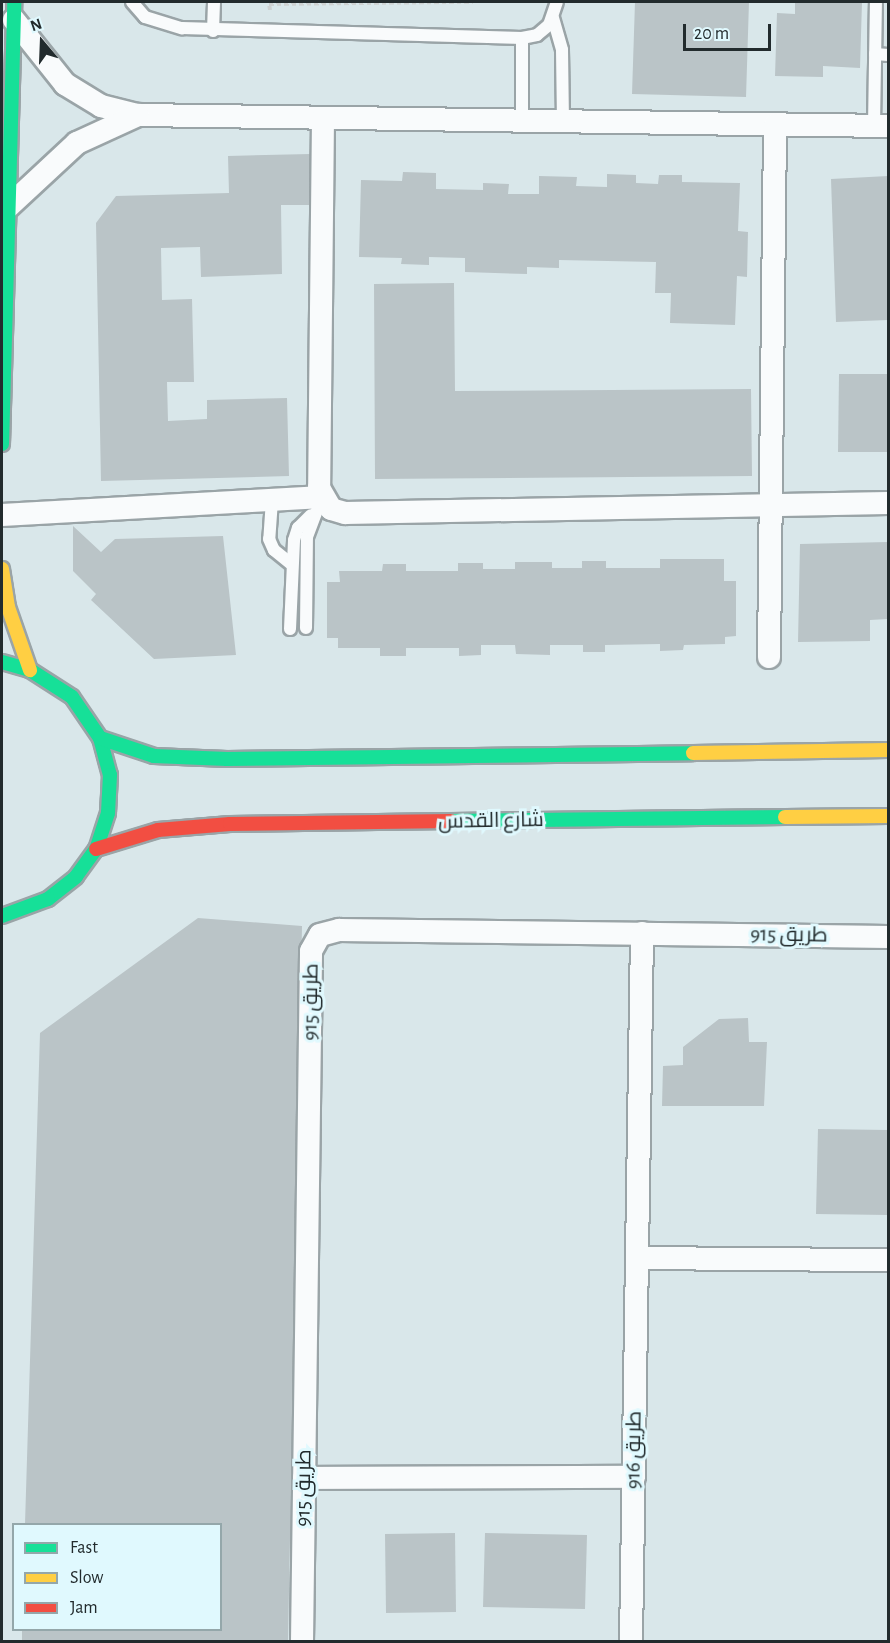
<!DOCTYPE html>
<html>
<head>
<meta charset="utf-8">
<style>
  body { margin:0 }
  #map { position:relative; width:890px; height:1643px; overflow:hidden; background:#d9e7ea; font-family:"Alegreya Sans",Cairo,sans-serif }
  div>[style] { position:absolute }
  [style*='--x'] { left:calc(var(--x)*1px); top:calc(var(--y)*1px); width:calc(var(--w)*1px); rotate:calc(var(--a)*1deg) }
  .building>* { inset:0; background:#bac4c7 }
  .path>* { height:4px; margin-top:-2px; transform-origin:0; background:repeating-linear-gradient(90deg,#ced2d2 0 4.5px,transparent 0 7.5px) }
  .roads { filter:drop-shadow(2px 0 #9aa4a7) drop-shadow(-2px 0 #9aa4a7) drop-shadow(0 2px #9aa4a7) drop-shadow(0 -2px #9aa4a7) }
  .lane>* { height:12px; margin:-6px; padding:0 6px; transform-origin:6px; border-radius:6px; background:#f9fbfc }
  .street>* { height:22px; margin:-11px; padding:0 11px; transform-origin:11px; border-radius:11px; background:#f9fbfc }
  .fast>* { height:14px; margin:-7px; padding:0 7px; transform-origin:7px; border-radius:7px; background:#16e098 }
  .slow>* { height:14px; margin:-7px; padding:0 7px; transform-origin:7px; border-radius:7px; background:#ffcf43 }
  .jam>* { height:14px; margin:-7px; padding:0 7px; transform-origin:7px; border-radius:7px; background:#f24e42 }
  span { translate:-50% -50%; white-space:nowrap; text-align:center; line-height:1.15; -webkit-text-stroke:6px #e0f9fe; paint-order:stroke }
  .street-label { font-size:21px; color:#222b2d }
  .frame { position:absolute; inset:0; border:3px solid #222b2d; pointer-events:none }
  .legend { position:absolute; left:12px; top:1523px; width:210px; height:108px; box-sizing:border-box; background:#e0f9fe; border:2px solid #94a7aa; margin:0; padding:8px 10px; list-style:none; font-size:18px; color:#222b2d }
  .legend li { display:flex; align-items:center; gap:12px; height:30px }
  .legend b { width:30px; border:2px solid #94a7aa }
  .north { position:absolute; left:12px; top:12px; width:60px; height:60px; -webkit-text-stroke:4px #e0f9fe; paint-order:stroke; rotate:341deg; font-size:16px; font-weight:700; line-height:24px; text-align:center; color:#222b2d }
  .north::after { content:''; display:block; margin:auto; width:21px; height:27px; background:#222b2d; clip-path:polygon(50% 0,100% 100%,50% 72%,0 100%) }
  .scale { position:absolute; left:683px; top:24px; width:88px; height:27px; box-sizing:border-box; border:3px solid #222b2d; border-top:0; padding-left:8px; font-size:18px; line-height:21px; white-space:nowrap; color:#222b2d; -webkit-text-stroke:4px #e0f9fe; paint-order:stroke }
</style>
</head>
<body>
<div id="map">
  <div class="building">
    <div style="clip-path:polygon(635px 2px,749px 2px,746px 97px,632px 94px)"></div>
    <div style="clip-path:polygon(795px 2px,862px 2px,860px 68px,823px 66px,823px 77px,775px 76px,777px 13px,795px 14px)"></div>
    <div style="clip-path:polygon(310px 154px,311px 205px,281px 205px,282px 274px,201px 277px,200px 247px,161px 248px,162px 300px,192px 299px,194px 382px,167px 382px,168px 421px,207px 419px,207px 400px,287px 398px,289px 476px,101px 481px,96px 223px,116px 196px,229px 193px,228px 156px)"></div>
    <div style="clip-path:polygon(403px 172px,436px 173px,436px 189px,483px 190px,483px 183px,509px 184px,508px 194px,539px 194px,539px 176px,577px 177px,576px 186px,607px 187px,607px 174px,636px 175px,636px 183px,658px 184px,659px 175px,682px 175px,682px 182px,740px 183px,738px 231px,748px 232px,747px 277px,737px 276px,735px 325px,670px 323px,671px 293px,655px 293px,656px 262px,559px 260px,559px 268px,527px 267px,527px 274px,465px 272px,465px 258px,429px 257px,429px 265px,401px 264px,402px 258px,359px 257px,361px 180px,402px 181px)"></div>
    <div style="clip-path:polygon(888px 176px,888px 320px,836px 322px,831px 179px)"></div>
    <div style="clip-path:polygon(454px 283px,455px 391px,751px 389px,752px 476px,375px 479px,374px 284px)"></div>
    <div style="clip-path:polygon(839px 374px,888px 374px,888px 452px,838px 452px)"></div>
    <div style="clip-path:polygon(73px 526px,101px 552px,115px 539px,223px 536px,236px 655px,154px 659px,91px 600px,96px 594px,73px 571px)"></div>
    <div style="clip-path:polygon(888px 542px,888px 619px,870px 620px,870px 641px,798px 642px,800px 544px)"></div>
    <div style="clip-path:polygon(660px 559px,724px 559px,724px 581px,736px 581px,736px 636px,725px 637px,725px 644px,684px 645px,683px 650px,660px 651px,660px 644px,605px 645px,605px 652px,583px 652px,583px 645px,550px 645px,550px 655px,516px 654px,515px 645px,481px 645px,481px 655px,459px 656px,459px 648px,406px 648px,406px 656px,380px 656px,380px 648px,338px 648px,338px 638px,327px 638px,327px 582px,340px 582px,339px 571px,382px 571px,383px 564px,406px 564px,406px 571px,458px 571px,458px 563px,483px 563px,483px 569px,515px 569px,515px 562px,552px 562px,552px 568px,582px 568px,582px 561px,606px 561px,606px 568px,660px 568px)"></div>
    <div style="clip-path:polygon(198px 918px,302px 926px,288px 1642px,22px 1642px,22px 1630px,220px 1630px,220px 1524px,25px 1524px,40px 1033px)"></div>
    <div style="clip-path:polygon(748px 1018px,749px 1042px,767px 1042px,764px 1106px,662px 1106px,663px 1066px,683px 1065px,683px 1047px,719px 1019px)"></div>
    <div style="clip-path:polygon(818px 1129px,888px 1130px,888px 1215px,816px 1214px)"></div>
    <div style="clip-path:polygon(455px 1533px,456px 1612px,386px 1613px,385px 1534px)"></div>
    <div style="clip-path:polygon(485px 1533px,587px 1535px,585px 1609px,483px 1607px)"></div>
  </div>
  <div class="path">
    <div style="--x:270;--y:10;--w:6;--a:-99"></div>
    <div style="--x:269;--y:4;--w:204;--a:-0.6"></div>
  </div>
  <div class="roads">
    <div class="lane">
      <div style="--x:132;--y:2;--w:20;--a:49"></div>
      <div style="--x:145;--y:17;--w:39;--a:17"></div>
      <div style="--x:182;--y:28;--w:340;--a:1.7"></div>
      <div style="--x:522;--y:38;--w:15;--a:-11"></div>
      <div style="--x:537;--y:35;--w:16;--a:-40"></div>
      <div style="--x:549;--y:25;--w:24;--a:-71"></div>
      <div style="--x:553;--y:18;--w:33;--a:74"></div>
      <div style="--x:562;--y:50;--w:71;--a:89.2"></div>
      <div style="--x:213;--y:31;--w:29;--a:-88"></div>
      <div style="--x:522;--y:38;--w:83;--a:90"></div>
      <div style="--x:875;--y:54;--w:13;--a:4"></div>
      <div style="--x:874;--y:126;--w:124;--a:-89.1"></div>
      <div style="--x:272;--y:500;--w:39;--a:94"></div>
      <div style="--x:269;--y:539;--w:12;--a:66"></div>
      <div style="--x:274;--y:550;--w:21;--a:39"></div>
      <div style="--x:306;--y:628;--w:91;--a:-89.4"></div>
      <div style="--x:307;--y:537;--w:43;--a:-69.4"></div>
      <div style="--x:290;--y:629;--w:89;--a:-87.4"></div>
      <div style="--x:294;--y:540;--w:13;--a:-72"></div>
      <div style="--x:298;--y:528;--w:18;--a:-45"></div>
    </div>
    <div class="street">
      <div style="--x:14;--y:20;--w:82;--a:51.4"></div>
      <div style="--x:65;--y:84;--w:42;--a:31.4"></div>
      <div style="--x:101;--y:106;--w:38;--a:14"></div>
      <div style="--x:138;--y:115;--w:750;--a:0.84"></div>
      <div style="--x:323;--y:118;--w:370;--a:90.6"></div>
      <div style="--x:319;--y:488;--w:24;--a:60"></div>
      <div style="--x:331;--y:509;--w:15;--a:16"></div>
      <div style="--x:345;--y:513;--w:543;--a:-1.06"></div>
      <div style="--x:7;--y:208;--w:96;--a:-42.9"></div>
      <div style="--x:77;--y:143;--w:67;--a:-24.7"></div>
      <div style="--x:2;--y:515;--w:321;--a:-3.2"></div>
      <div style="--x:769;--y:657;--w:532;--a:-89.35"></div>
      <div style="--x:637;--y:1258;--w:251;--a:0.5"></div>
      <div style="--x:304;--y:1478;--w:330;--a:-0.2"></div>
      <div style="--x:302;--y:1642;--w:691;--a:-89.25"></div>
      <div style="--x:311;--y:951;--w:18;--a:-61"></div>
      <div style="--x:320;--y:935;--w:20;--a:-15"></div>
      <div style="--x:339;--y:930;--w:549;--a:0.73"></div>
      <div style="--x:631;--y:1642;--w:709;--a:-89.11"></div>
    </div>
    <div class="fast">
      <div style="--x:2;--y:444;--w:442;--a:-88.4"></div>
      <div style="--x:2;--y:662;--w:29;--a:16"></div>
      <div style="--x:30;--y:670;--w:50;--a:32.7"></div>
      <div style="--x:72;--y:697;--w:50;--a:55.7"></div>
      <div style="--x:100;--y:738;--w:38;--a:75"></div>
      <div style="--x:110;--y:775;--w:38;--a:93"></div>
      <div style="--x:108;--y:813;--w:38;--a:108"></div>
      <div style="--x:96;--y:849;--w:34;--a:126"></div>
      <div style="--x:76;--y:877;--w:36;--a:142"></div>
      <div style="--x:48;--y:899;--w:49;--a:159.7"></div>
      <div style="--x:100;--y:738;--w:57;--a:18.4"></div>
      <div style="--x:154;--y:756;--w:73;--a:2.4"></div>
      <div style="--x:227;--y:759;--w:466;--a:-0.7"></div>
      <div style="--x:451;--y:821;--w:334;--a:-0.7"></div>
    </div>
    <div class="slow">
      <div style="--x:2;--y:569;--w:38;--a:81"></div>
      <div style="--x:8;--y:607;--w:67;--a:70.8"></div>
      <div style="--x:693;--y:753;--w:195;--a:-0.9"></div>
      <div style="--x:785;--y:817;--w:103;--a:-0.6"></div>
    </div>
    <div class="jam">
      <div style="--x:96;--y:849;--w:65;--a:-17"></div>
      <div style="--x:158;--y:830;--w:72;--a:-4.8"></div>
      <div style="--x:230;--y:824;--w:221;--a:-0.8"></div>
    </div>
  </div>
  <div class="street-label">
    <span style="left:491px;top:821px;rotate:-1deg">شارع القدس</span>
    <span style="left:789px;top:935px;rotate:1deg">طريق 915</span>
    <span style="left:311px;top:1002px;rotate:-89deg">طريق 915</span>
    <span style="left:634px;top:1450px;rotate:-89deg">طريق 916</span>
    <span style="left:304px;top:1488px;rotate:-89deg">طريق 915</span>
  </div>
  <div class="frame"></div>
  <ul class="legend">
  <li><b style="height:8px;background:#16e098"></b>Fast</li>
  <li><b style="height:8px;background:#ffcf43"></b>Slow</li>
  <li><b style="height:8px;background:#f24e42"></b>Jam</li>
  </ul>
  <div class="north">N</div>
  <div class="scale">20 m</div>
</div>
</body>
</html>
